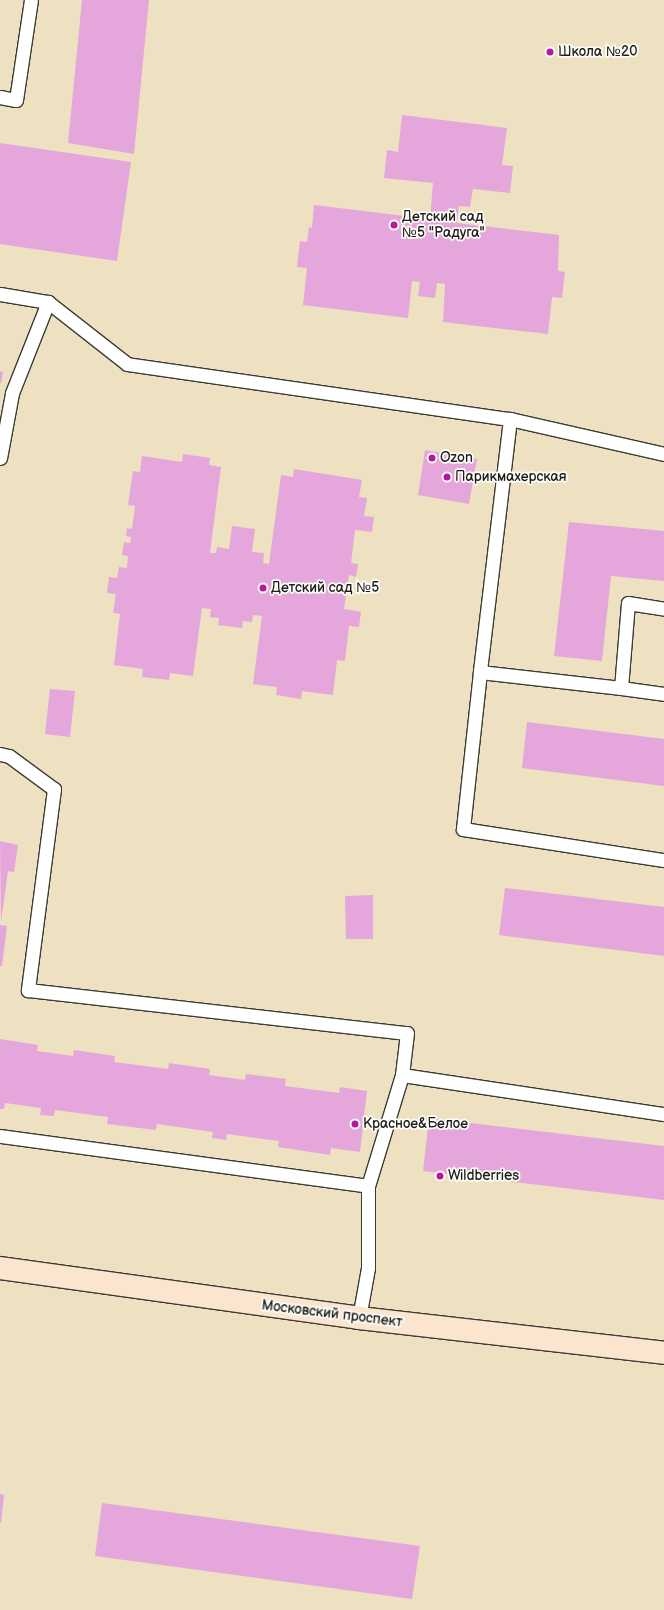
<!DOCTYPE html>
<html>
<head>
<meta charset="utf-8">
<style>
  body { margin:0 }
  #map { position:relative; width:664px; height:1610px; overflow:hidden; background:#ede1c1; font-family:"Balsamiq Sans",sans-serif }
  div>[style] { position:absolute }
  [style*='--x'] { left:calc(var(--x)*1px); top:calc(var(--y)*1px); width:calc(var(--w)*1px); rotate:calc(var(--a)*1deg) }
  .building>* { inset:0; background:#e4a6db }
  .roads { filter:drop-shadow(1px 0 #3b3a35) drop-shadow(-1px 0 #3b3a35) drop-shadow(0 1px #3b3a35) drop-shadow(0 -1px #3b3a35) }
  .service>* { height:13px; margin:-6.5px; padding:0 6.5px; transform-origin:6.5px; border-radius:6.5px; background:#fff }
  .secondary>* { height:22px; margin:-11px; padding:0 11px; transform-origin:11px; border-radius:11px; background:#fbe5cf }
  .dots>* { width:11px; height:11px; translate:-50% -50%; box-sizing:border-box; border:2px solid #fdfcf7; border-radius:50% }
  span { translate:-50% -50%; white-space:nowrap; text-align:center; line-height:1.15; -webkit-text-stroke:3.5px #fdfcf7; paint-order:stroke }
  .poi-label { font-size:14px; color:#1c1c1c }
  .left { translate:0 -50%; text-align:left }
  .street-label { font-size:14px; color:#1c1c1c }
</style>
</head>
<body>
<div id="map">
  <div class="building">
    <div style="clip-path:polygon(82px 0,149px 0,134px 154px,68px 143px)"></div>
    <div style="clip-path:polygon(402px 115px,507px 128px,502px 165px,513px 166px,510px 193px,473px 189px,470px 207px,459px 206px,457px 223px,559px 235px,558px 271px,565px 272px,562px 298px,552px 297px,548px 334px,443px 322px,445px 284px,437px 283px,435px 298px,418px 296px,420px 282px,412px 281px,408px 318px,303px 305px,307px 268px,297px 267px,300px 241px,307px 242px,309px 227px,312px 228px,314px 205px,430px 219px,433px 183px,384px 178px,387px 150px,398px 152px)"></div>
    <div style="clip-path:polygon(0 143px,131px 162px,117px 261px,0 244px)"></div>
    <div style="clip-path:polygon(0 371px,3px 372px,1px 383px,0 383px)"></div>
    <div style="clip-path:polygon(425px 450px,477px 459px,469px 504px,418px 495px)"></div>
    <div style="clip-path:polygon(183px 454px,210px 458px,209px 465px,221px 467px,210px 553px,216px 553px,217px 547px,229px 549px,232px 526px,255px 529px,252px 552px,264px 553px,263px 563px,269px 564px,281px 475px,293px 477px,294px 469px,362px 480px,359px 497px,367px 498px,364px 516px,374px 517px,372px 532px,355px 530px,351px 563px,358px 564px,356px 577px,349px 575px,344px 609px,361px 612px,359px 627px,349px 626px,345px 661px,337px 660px,333px 695px,302px 691px,301px 699px,276px 695px,277px 687px,253px 684px,262px 616px,253px 615px,252px 622px,243px 621px,242px 628px,218px 625px,219px 618px,210px 617px,211px 609px,202px 608px,193px 676px,170px 673px,169px 680px,142px 677px,143px 669px,114px 665px,120px 614px,113px 613px,116px 594px,107px 593px,109px 577px,117px 578px,119px 567px,127px 568px,128px 556px,122px 555px,124px 542px,130px 543px,131px 537px,126px 536px,127px 528px,132px 529px,135px 506px,128px 505px,133px 471px,140px 472px,142px 456px,182px 462px)"></div>
    <div style="clip-path:polygon(569px 522px,664px 531px,664px 581px,611px 576px,602px 661px,554px 656px)"></div>
    <div style="clip-path:polygon(50px 689px,75px 691px,70px 737px,45px 734px)"></div>
    <div style="clip-path:polygon(527px 722px,664px 739px,664px 786px,522px 768px)"></div>
    <div style="clip-path:polygon(0 841px,18px 845px,14px 872px,8px 871px,1px 922px)"></div>
    <div style="clip-path:polygon(505px 888px,664px 907px,664px 956px,499px 935px)"></div>
    <div style="clip-path:polygon(373px 895px,373px 939px,346px 939px,345px 896px)"></div>
    <div style="clip-path:polygon(0 925px,7px 926px,2px 966px,0 966px)"></div>
    <div style="clip-path:polygon(0 1039px,38px 1045px,37px 1051px,73px 1056px,74px 1050px,115px 1056px,114px 1062px,168px 1069px,169px 1063px,210px 1069px,209px 1075px,245px 1080px,246px 1074px,286px 1079px,285px 1086px,339px 1093px,340px 1087px,367px 1091px,360px 1152px,331px 1148px,330px 1155px,278px 1147px,279px 1141px,227px 1134px,226px 1140px,212px 1138px,213px 1132px,157px 1124px,156px 1130px,107px 1124px,108px 1117px,55px 1110px,54px 1116px,40px 1115px,41px 1108px,5px 1103px,4px 1109px,0 1109px)"></div>
    <div style="clip-path:polygon(429px 1118px,664px 1146px,664px 1200px,423px 1171px)"></div>
    <div style="clip-path:polygon(0 1494px,4px 1495px,1px 1523px,0 1522px)"></div>
    <div style="clip-path:polygon(102px 1503px,420px 1546px,412px 1599px,95px 1556px)"></div>
  </div>
  <div class="roads">
    <div class="service">
      <div style="--x:0;--y:97;--w:16;--a:11"></div>
      <div style="--x:16;--y:100;--w:101;--a:-81.5"></div>
      <div style="--x:0;--y:294;--w:49;--a:9.5"></div>
      <div style="--x:48;--y:302;--w:100;--a:38.1"></div>
      <div style="--x:127;--y:364;--w:387;--a:8.2"></div>
      <div style="--x:510;--y:419;--w:158;--a:12.8"></div>
      <div style="--x:510;--y:419;--w:255;--a:96.8"></div>
      <div style="--x:480;--y:672;--w:142;--a:6.5"></div>
      <div style="--x:621;--y:688;--w:85;--a:-85.3"></div>
      <div style="--x:628;--y:603;--w:36;--a:9"></div>
      <div style="--x:0;--y:458;--w:66;--a:-79.5"></div>
      <div style="--x:12;--y:393;--w:98;--a:-68.4"></div>
      <div style="--x:480;--y:672;--w:158;--a:96.2"></div>
      <div style="--x:463;--y:829;--w:203;--a:8.8"></div>
      <div style="--x:621;--y:688;--w:43;--a:7.9"></div>
      <div style="--x:0;--y:754;--w:9;--a:13"></div>
      <div style="--x:9;--y:756;--w:56;--a:36.3"></div>
      <div style="--x:54;--y:789;--w:203;--a:97.4"></div>
      <div style="--x:28;--y:990;--w:381;--a:6.5"></div>
      <div style="--x:407;--y:1033;--w:42;--a:96.8"></div>
      <div style="--x:402;--y:1075;--w:116;--a:107"></div>
      <div style="--x:368;--y:1186;--w:82;--a:90"></div>
      <div style="--x:368;--y:1268;--w:51;--a:100.2"></div>
      <div style="--x:402;--y:1075;--w:265;--a:8.5"></div>
      <div style="--x:0;--y:1136;--w:371;--a:7.7"></div>
    </div>
    <div class="secondary">
      <div style="--x:0;--y:1268;--w:362;--a:7.9"></div>
      <div style="--x:359;--y:1318;--w:307;--a:6.5"></div>
    </div>
  </div>
  <div class="dots">
    <div style="left:550px;top:52px;background:#b5179e"></div>
    <div style="left:394px;top:225px;background:#b5179e"></div>
    <div style="left:432px;top:458px;background:#b5179e"></div>
    <div style="left:447px;top:477px;background:#b5179e"></div>
    <div style="left:263px;top:588px;background:#b5179e"></div>
    <div style="left:355px;top:1124px;background:#b5179e"></div>
    <div style="left:440px;top:1176px;background:#b5179e"></div>
  </div>
  <div class="poi-label">
    <span class="left" style="left:558px;top:52px">Школа №20</span>
    <span class="left" style="left:402px;top:225px">Детский сад<br>№5 "Радуга"</span>
    <span class="left" style="left:440px;top:458px">Ozon</span>
    <span class="left" style="left:455px;top:477px">Парикмахерская</span>
    <span class="left" style="left:271px;top:588px">Детский сад №5</span>
    <span class="left" style="left:363px;top:1124px">Красное&amp;Белое</span>
    <span class="left" style="left:448px;top:1176px">Wildberries</span>
  </div>
  <div class="street-label">
    <span style="left:332px;top:1314px;rotate:7deg">Московский проспект</span>
  </div>
</div>
</body>
</html>
